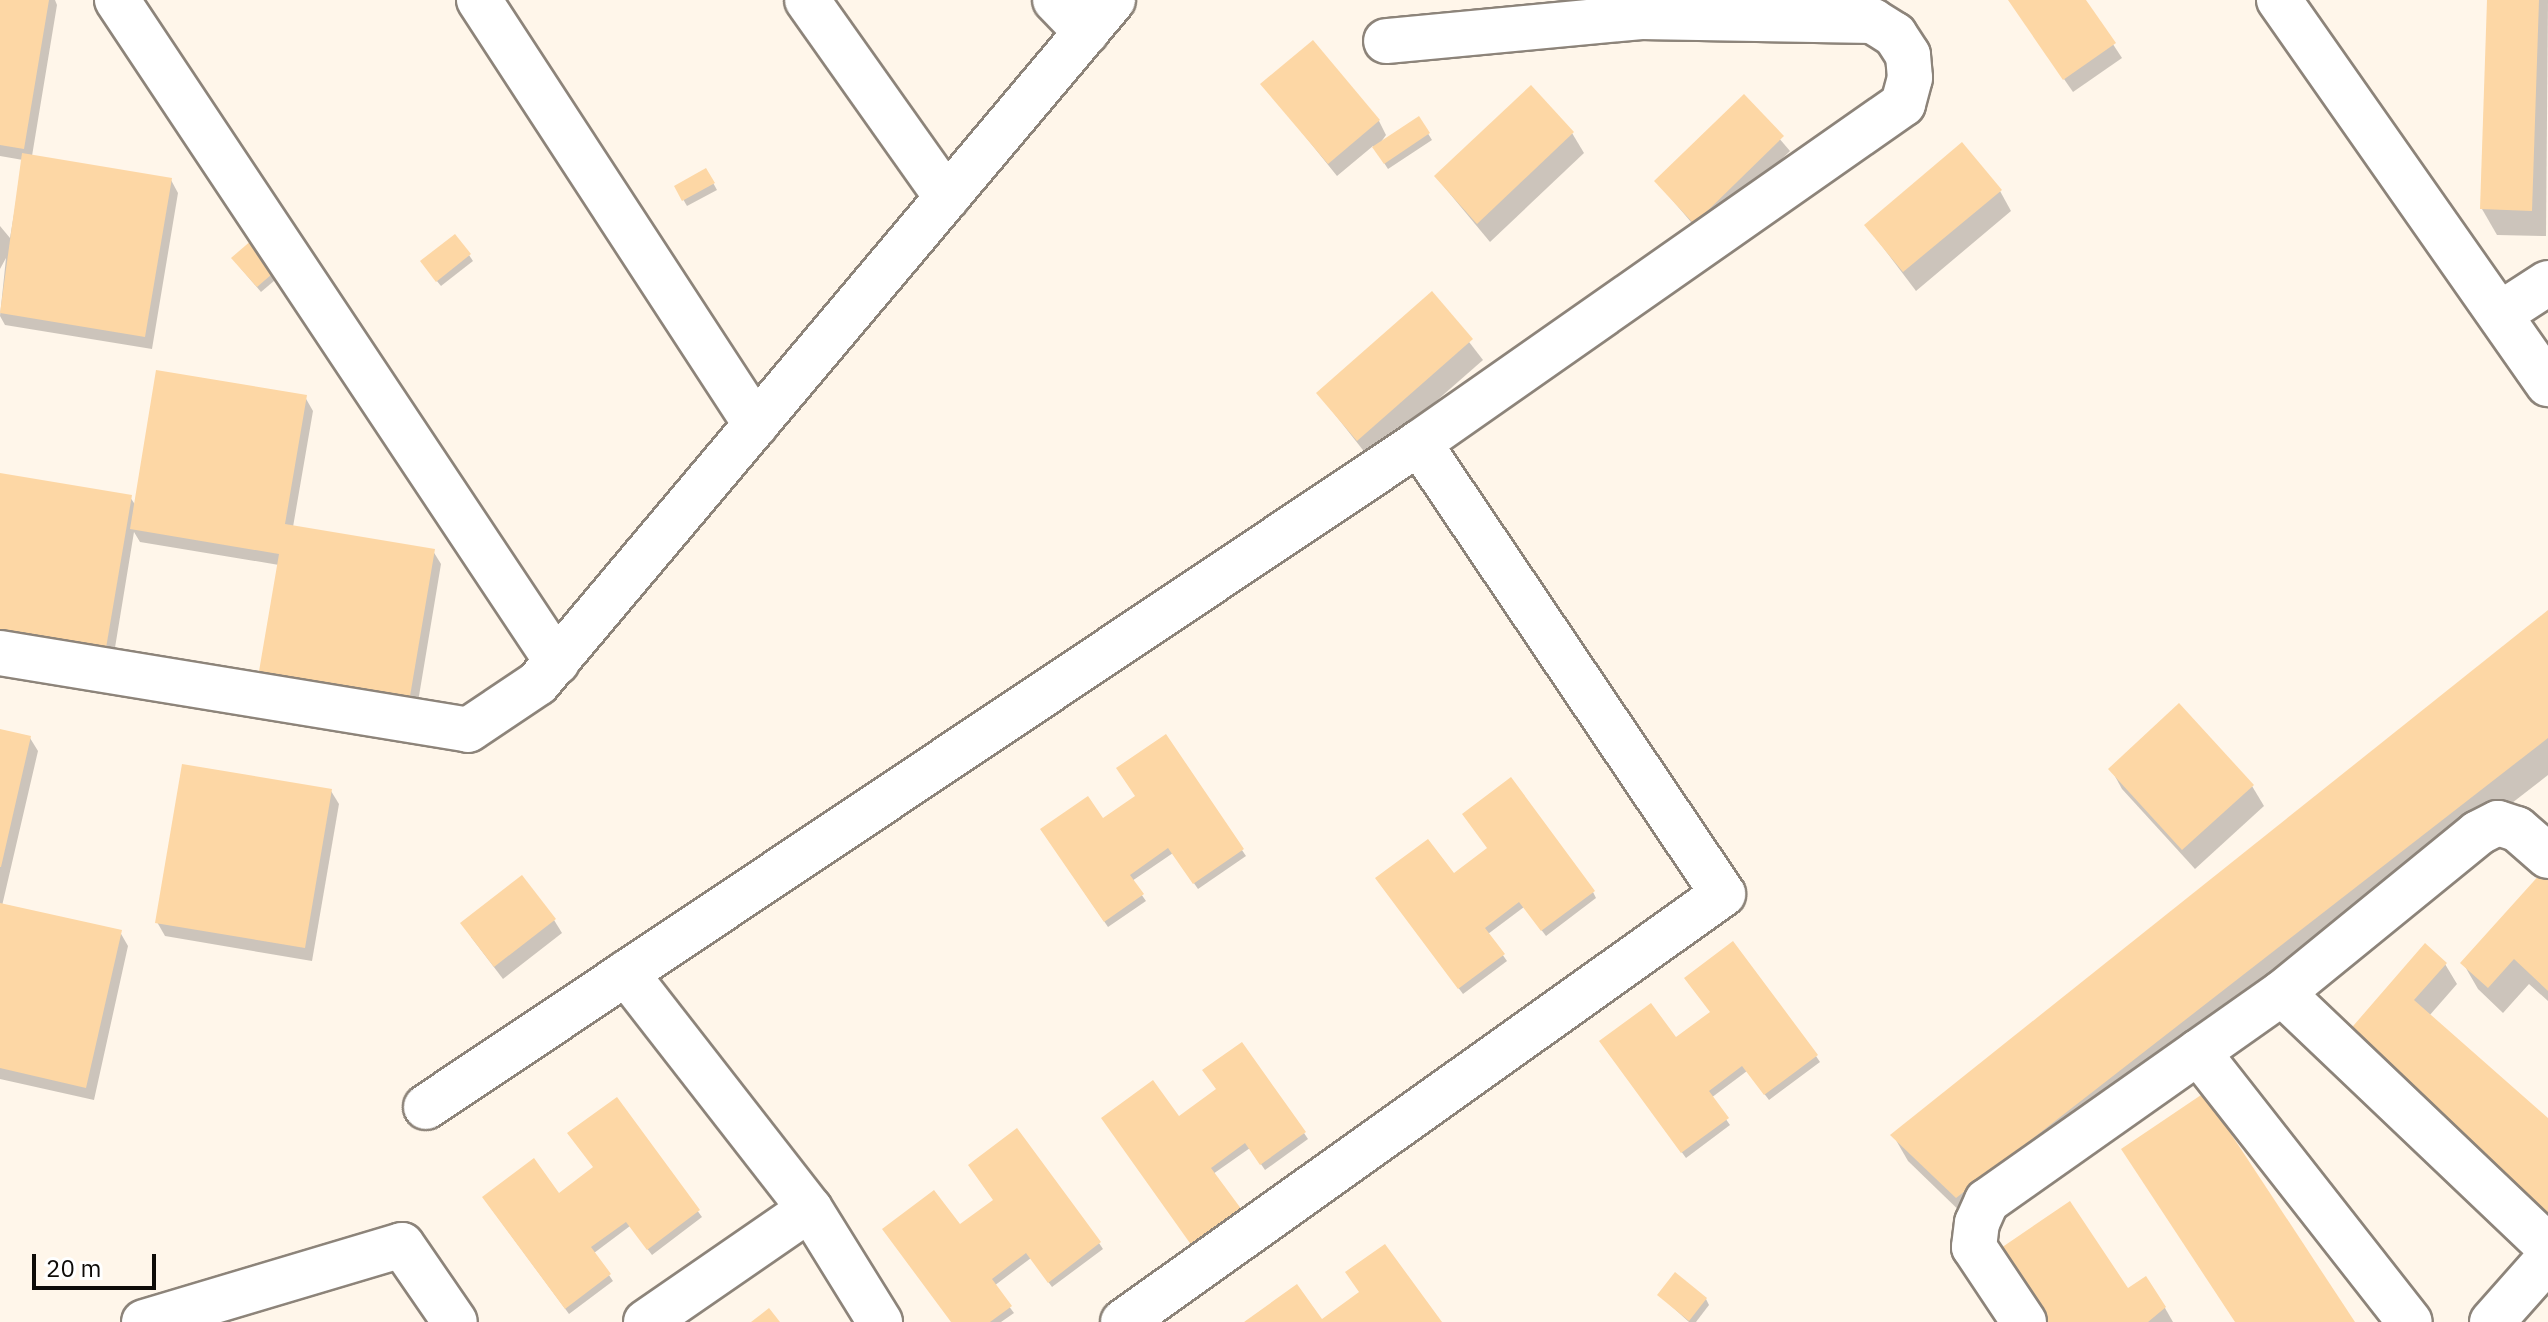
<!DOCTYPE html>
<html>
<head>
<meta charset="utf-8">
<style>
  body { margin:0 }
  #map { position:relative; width:2548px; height:1322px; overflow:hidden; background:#fff6ea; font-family:"IBM Plex Sans",sans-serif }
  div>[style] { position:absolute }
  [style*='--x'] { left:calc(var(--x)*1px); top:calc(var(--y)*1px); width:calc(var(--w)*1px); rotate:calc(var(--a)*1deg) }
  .shadow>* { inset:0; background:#0003 }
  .building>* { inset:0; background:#fdd7a5 }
  .roads { filter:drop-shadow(2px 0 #8d847a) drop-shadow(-2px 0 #8d847a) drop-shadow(0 2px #8d847a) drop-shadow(0 -2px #8d847a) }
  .minor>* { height:44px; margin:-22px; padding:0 22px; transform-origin:22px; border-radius:22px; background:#fff }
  span { translate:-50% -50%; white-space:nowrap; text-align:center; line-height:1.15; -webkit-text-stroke:6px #fff; paint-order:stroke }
  .scale { position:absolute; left:32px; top:1254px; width:124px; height:36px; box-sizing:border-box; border:4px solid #0e0b08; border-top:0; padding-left:10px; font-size:24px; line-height:28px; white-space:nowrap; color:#0e0b08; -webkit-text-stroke:6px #fff; paint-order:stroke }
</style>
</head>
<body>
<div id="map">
  <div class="shadow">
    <div style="clip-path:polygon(0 0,55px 0,57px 5px,32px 156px,171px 180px,178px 193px,152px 349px,5px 325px,0 316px,6px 258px,0 269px,0 226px,10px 238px,23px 160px,0 156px)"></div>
    <div style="clip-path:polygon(2009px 0,2084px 0,2122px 58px,2073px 92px)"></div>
    <div style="clip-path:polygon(2489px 0,2548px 0,2546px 236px,2497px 235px,2482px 209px)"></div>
    <div style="clip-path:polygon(1313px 43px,1379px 121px,1386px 135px,1378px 146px,1419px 119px,1432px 140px,1388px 169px,1373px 146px,1337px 176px,1263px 84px)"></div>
    <div style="clip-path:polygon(1744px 97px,1790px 151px,1703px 236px,1656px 181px)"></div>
    <div style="clip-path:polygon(1572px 133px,1584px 153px,1490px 242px,1436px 177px)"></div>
    <div style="clip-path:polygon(706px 170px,717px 190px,687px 206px,676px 187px)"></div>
    <div style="clip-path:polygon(2000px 191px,2011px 211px,1916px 291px,1866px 225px)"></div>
    <div style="clip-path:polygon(469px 255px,473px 261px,441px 286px,426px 268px)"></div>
    <div style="clip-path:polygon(295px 263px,261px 292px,237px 264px)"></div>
    <div style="clip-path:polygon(1432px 294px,1483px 360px,1370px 459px,1318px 393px)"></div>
    <div style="clip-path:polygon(305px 397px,313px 411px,293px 527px,433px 551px,441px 564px,415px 720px,279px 565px,140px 542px,134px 532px,112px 666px,0 475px,130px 497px,136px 506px)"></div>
    <div style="clip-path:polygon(2548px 613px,2548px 775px,1971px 1222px,1908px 1161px,1893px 1135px)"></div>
    <div style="clip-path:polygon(0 731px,30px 738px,38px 751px,2px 906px,120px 932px,128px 946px,94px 1100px,0 1079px)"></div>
    <div style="clip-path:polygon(1166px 737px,1246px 856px,1198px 889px,1173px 853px,1132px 881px,1146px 901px,1108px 927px,1046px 836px,1102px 820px,1137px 797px)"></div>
    <div style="clip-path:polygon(2111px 769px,2252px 786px,2264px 806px,2195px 869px,2122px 789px)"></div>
    <div style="clip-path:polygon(331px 791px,339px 804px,312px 961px,165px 936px,157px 922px)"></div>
    <div style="clip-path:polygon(1453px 876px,1593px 892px,1596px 898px,1546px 936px,1524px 907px,1488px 934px,1507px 961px,1463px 994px,1381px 884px)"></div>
    <div style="clip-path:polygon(2548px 880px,2548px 1001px,2529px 984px,2503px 1013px,2478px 989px,2463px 963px)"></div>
    <div style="clip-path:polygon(554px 920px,562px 933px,503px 979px,471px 937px)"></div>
    <div style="clip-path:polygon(2445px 964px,2457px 984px,2429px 1016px,2548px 1121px,2355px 1060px)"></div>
    <div style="clip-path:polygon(1676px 1040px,1816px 1056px,1820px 1062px,1769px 1100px,1747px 1071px,1711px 1098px,1730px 1125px,1686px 1158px,1605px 1048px)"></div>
    <div style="clip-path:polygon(616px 1099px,702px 1217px,652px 1255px,630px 1226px,594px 1253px,613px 1281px,569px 1314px,488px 1204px,559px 1196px,595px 1168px)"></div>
    <div style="clip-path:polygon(1178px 1119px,1304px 1133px,1308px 1139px,1265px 1170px,1250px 1148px,1213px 1174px,1243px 1217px,1197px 1251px)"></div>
    <div style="clip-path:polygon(960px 1227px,1099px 1243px,1103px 1249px,1052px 1287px,1031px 1258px,994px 1286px,1014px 1313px,1001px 1322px,952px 1322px)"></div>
    <div style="clip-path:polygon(2127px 1291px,2165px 1308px,2173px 1322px,2046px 1322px)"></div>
    <div style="clip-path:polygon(1659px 1295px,1706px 1299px,1709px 1305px,1696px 1322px,1689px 1322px)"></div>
  </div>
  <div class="building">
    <div style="clip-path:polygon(0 0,49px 0,24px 149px,0 145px)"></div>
    <div style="clip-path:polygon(2008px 0,2086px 0,2116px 43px,2063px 80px)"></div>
    <div style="clip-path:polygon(2487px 0,2539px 0,2532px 211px,2480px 209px)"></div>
    <div style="clip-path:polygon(1313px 40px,1380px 120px,1328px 164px,1260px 84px)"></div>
    <div style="clip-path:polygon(1531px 85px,1574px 132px,1477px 224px,1434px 176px)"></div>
    <div style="clip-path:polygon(1744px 94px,1784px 136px,1694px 224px,1654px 181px)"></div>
    <div style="clip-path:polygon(1419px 116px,1430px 133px,1384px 164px,1372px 147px)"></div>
    <div style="clip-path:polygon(1962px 142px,2002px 190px,1903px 272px,1864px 225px)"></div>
    <div style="clip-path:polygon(22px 153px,172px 178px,145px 337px,0 313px)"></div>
    <div style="clip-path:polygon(706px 168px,715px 183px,682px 201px,674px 186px)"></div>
    <div style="clip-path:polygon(267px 227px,293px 256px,257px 287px,231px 258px)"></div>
    <div style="clip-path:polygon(455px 234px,471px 254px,436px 282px,420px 261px)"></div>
    <div style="clip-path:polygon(1432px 291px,1473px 339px,1357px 441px,1316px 393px)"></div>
    <div style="clip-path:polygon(156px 370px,307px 395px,285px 524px,435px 549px,408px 708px,257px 683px,279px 554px,130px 529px)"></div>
    <div style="clip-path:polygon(0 473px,132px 495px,105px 654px,0 636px)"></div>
    <div style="clip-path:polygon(2548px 610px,2548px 738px,1956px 1198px,1890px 1135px)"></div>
    <div style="clip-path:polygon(2179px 703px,2254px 785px,2182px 850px,2108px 769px)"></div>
    <div style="clip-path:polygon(0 729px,31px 736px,1px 867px,0 867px)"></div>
    <div style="clip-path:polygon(1166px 734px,1244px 849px,1193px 884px,1168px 848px,1130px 875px,1144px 894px,1104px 922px,1040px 829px,1088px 796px,1103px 818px,1135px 796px,1116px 768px)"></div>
    <div style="clip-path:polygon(182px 764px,332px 789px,305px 948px,155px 923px)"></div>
    <div style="clip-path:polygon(1511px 777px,1595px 891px,1541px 931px,1519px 902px,1485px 928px,1505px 954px,1458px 989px,1375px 878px,1428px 839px,1454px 873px,1487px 848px,1462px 814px)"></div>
    <div style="clip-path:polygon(2542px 872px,2548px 877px,2548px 991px,2514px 959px,2488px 988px,2460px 963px)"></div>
    <div style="clip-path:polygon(522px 875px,556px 919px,494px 967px,460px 923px)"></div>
    <div style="clip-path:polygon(0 903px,122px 930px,86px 1088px,0 1068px)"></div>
    <div style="clip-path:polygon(1733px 941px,1818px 1055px,1764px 1095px,1742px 1066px,1709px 1091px,1729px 1118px,1681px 1153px,1599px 1041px,1651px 1003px,1676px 1037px,1710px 1012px,1684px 978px)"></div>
    <div style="clip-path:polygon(2425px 943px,2447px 963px,2414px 1000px,2548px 1118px,2548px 1221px,2341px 1040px)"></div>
    <div style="clip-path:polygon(1242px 1042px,1306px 1132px,1260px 1165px,1245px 1143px,1211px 1168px,1242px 1210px,1192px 1246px,1101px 1118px,1153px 1080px,1179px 1116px,1216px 1089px,1202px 1070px)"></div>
    <div style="clip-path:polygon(2204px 1093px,2355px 1322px,2235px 1322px,2121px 1149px)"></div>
    <div style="clip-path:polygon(617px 1097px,700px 1210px,647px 1250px,626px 1222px,591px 1247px,611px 1274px,565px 1309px,482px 1197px,534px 1158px,559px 1193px,593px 1167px,567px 1133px)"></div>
    <div style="clip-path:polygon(1017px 1128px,1101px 1242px,1048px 1283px,1026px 1253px,992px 1279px,1012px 1306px,990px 1322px,951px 1322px,882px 1229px,934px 1190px,960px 1224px,993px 1200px,968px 1165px)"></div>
    <div style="clip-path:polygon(2070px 1201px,2128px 1288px,2146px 1276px,2166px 1307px,2148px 1322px,2046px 1322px,1998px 1250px)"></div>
    <div style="clip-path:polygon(1385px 1244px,1442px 1322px,1244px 1322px,1297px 1284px,1322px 1319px,1359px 1292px,1345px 1272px)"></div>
    <div style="clip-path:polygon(1675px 1272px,1707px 1298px,1689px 1321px,1657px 1295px)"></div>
    <div style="clip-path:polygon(769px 1308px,780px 1322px,751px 1322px)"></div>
  </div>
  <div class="roads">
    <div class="minor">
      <div style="--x:117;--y:0;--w:795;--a:56.39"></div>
      <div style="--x:479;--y:0;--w:507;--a:56.91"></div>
      <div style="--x:807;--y:0;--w:242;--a:54.7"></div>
      <div style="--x:1055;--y:0;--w:45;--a:45.9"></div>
      <div style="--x:2279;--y:0;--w:469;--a:55"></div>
      <div style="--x:2500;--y:314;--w:57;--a:-32.9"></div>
      <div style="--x:0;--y:653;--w:474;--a:9.3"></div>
      <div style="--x:468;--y:730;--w:84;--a:-33.9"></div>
      <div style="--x:538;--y:683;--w:893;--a:-49.91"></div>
      <div style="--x:626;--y:973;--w:299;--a:52.1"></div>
      <div style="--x:810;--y:1209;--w:133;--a:58.2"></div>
      <div style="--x:2282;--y:993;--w:367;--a:43.6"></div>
      <div style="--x:2198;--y:1052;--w:343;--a:51.9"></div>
      <div style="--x:426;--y:1107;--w:1195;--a:-33.77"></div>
      <div style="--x:1419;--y:443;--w:591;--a:-35.01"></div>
      <div style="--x:1903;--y:104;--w:27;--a:-75"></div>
      <div style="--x:1910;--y:78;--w:23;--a:-95"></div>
      <div style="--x:1908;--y:55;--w:24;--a:-123"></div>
      <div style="--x:1895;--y:35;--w:26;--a:-148"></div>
      <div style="--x:1873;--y:21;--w:232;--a:-179"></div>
      <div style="--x:1641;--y:17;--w:256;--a:174.6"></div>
      <div style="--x:144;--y:1322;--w:269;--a:-16.6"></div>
      <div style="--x:402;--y:1245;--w:93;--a:55.5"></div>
      <div style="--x:646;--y:1322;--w:199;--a:-34.6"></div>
      <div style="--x:1123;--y:1322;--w:737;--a:-35.5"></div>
      <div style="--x:1723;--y:894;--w:544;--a:-123.98"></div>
      <div style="--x:2024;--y:1322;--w:90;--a:-123.7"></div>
      <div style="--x:1974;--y:1247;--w:24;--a:-83"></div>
      <div style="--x:1977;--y:1223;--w:24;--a:-66"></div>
      <div style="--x:1987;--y:1201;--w:361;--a:-35.2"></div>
      <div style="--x:2282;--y:993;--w:253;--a:-39.2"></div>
      <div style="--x:2478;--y:833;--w:22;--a:-27"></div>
      <div style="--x:2498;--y:823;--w:20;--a:18"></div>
      <div style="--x:2517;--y:829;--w:41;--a:41.1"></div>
      <div style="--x:2492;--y:1322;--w:84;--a:-48.4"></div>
    </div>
  </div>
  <div class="scale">20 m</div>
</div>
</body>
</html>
